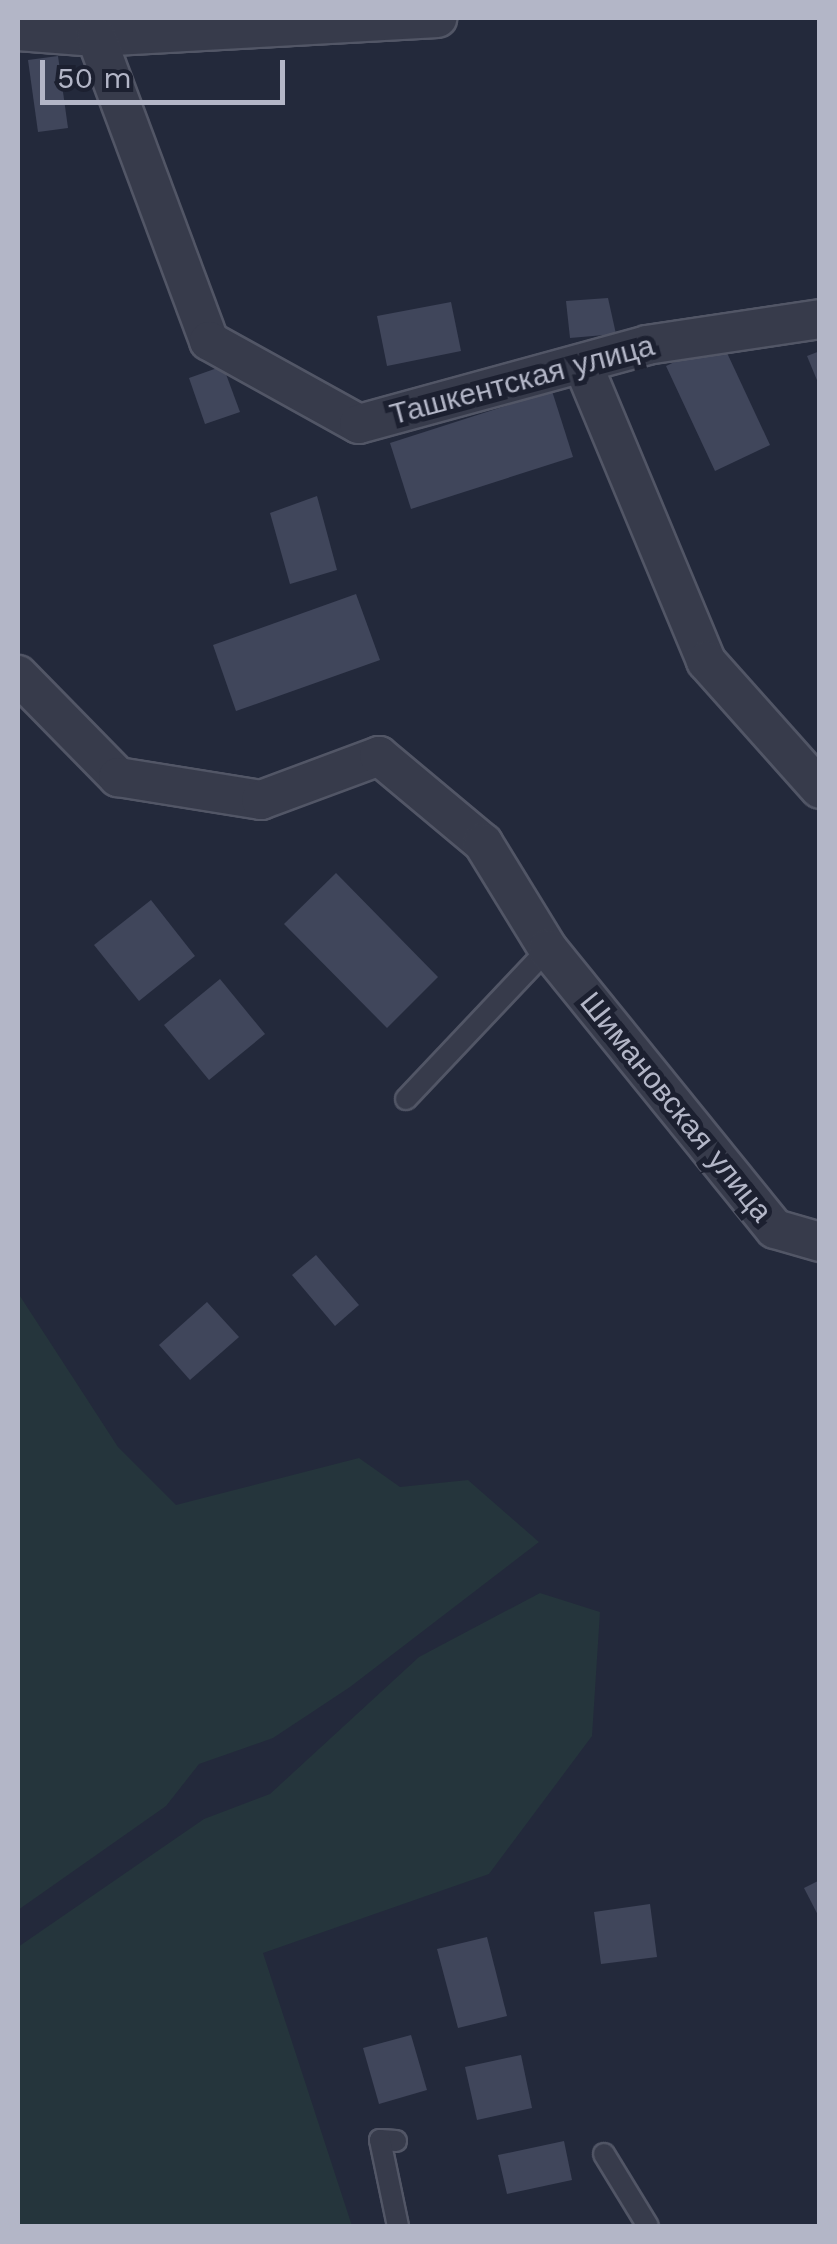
<!DOCTYPE html>
<html>
<head>
<meta charset="utf-8">
<style>
  body { margin:0 }
  #map { position:relative; width:837px; height:2244px; overflow:hidden; background:#23293b; font-family:"Work Sans",sans-serif }
  div>[style] { position:absolute }
  [style*='--x'] { left:calc(var(--x)*1px); top:calc(var(--y)*1px); width:calc(var(--w)*1px); rotate:calc(var(--a)*1deg) }
  .green>* { inset:0; background:#25353c }
  .building>* { inset:0; background:#40465b }
  .roads { filter:drop-shadow(2px 0 #525666) drop-shadow(-2px 0 #525666) drop-shadow(0 2px #525666) drop-shadow(0 -2px #525666) }
  .service>* { height:20px; margin:-10px; padding:0 10px; transform-origin:10px; border-radius:10px; background:#373b4b }
  .minor>* { height:38px; margin:-19px; padding:0 19px; transform-origin:19px; border-radius:19px; background:#373b4b }
  span { translate:-50% -50%; white-space:nowrap; text-align:center; line-height:1.15; -webkit-text-stroke:10px #1c2030; paint-order:stroke }
  .street-label { font-size:30px; color:#b3b6c7 }
  .frame { position:absolute; inset:0; border:20px solid #b3b6c7; pointer-events:none }
  .scale { position:absolute; left:40px; top:60px; width:245px; height:45px; box-sizing:border-box; border:5px solid #b3b6c7; border-top:0; padding-left:12px; font-size:30px; line-height:35px; white-space:nowrap; color:#b3b6c7; -webkit-text-stroke:8px #1c2030; paint-order:stroke }
</style>
</head>
<body>
<div id="map">
  <div class="green">
    <div style="clip-path:polygon(18px 1293px,118px 1447px,176px 1505px,359px 1458px,400px 1487px,468px 1480px,539px 1542px,350px 1687px,273px 1738px,199px 1764px,166px 1806px,18px 1910px)"></div>
    <div style="clip-path:polygon(540px 1593px,600px 1612px,592px 1736px,489px 1874px,263px 1953px,352px 2226px,18px 2226px,18px 1947px,204px 1819px,270px 1794px,419px 1657px)"></div>
  </div>
  <div class="building">
    <div style="clip-path:polygon(58px 56px,68px 128px,38px 132px,28px 60px)"></div>
    <div style="clip-path:polygon(608px 298px,616px 334px,570px 338px,566px 301px)"></div>
    <div style="clip-path:polygon(451px 302px,461px 351px,387px 366px,377px 316px)"></div>
    <div style="clip-path:polygon(721px 340px,770px 445px,715px 471px,666px 366px)"></div>
    <div style="clip-path:polygon(820px 351px,820px 385px,819px 385px,807px 356px)"></div>
    <div style="clip-path:polygon(223px 366px,240px 412px,205px 424px,189px 378px)"></div>
    <div style="clip-path:polygon(552px 391px,573px 457px,411px 509px,390px 443px)"></div>
    <div style="clip-path:polygon(317px 496px,337px 570px,290px 584px,270px 513px)"></div>
    <div style="clip-path:polygon(356px 594px,380px 660px,236px 711px,213px 645px)"></div>
    <div style="clip-path:polygon(336px 873px,438px 977px,387px 1028px,284px 924px)"></div>
    <div style="clip-path:polygon(151px 900px,195px 956px,139px 1001px,94px 945px)"></div>
    <div style="clip-path:polygon(220px 979px,265px 1034px,209px 1080px,164px 1025px)"></div>
    <div style="clip-path:polygon(316px 1255px,359px 1305px,335px 1326px,292px 1275px)"></div>
    <div style="clip-path:polygon(207px 1302px,239px 1337px,190px 1380px,159px 1345px)"></div>
    <div style="clip-path:polygon(820px 1880px,820px 1919px,804px 1888px)"></div>
    <div style="clip-path:polygon(650px 1904px,657px 1957px,601px 1964px,594px 1912px)"></div>
    <div style="clip-path:polygon(487px 1937px,507px 2016px,458px 2028px,437px 1949px)"></div>
    <div style="clip-path:polygon(411px 2035px,427px 2090px,379px 2104px,363px 2048px)"></div>
    <div style="clip-path:polygon(521px 2055px,532px 2108px,477px 2120px,465px 2067px)"></div>
    <div style="clip-path:polygon(564px 2141px,572px 2180px,507px 2194px,498px 2155px)"></div>
  </div>
  <div class="roads">
    <div class="service">
      <div style="--x:406;--y:1099;--w:207;--a:-46.6"></div>
      <div style="--x:396;--y:2141;--w:16;--a:-176"></div>
      <div style="--x:380;--y:2140;--w:88;--a:78.2"></div>
      <div style="--x:604;--y:2154;--w:84;--a:58.6"></div>
    </div>
    <div class="minor">
      <div style="--x:18;--y:31;--w:78;--a:4.4"></div>
      <div style="--x:96;--y:37;--w:342;--a:-3.2"></div>
      <div style="--x:96;--y:37;--w:324;--a:69.6"></div>
      <div style="--x:209;--y:341;--w:171;--a:29"></div>
      <div style="--x:359;--y:424;--w:299;--a:-15.3"></div>
      <div style="--x:647;--y:345;--w:175;--a:-8.5"></div>
      <div style="--x:583;--y:365;--w:321;--a:67.4"></div>
      <div style="--x:706;--y:661;--w:171;--a:48.3"></div>
      <div style="--x:18;--y:675;--w:143;--a:45.6"></div>
      <div style="--x:118;--y:777;--w:145;--a:9.1"></div>
      <div style="--x:261;--y:800;--w:126;--a:-20.4"></div>
      <div style="--x:379;--y:756;--w:136;--a:39.9"></div>
      <div style="--x:483;--y:843;--w:124;--a:58.5"></div>
      <div style="--x:548;--y:949;--w:360;--a:51"></div>
      <div style="--x:775;--y:1229;--w:47;--a:16.1"></div>
    </div>
  </div>
  <div class="street-label">
    <span style="left:522px;top:380px;rotate:-15deg">Ташкентская улица</span>
    <span style="left:676px;top:1107px;rotate:51deg">Шимановская улица</span>
  </div>
  <div class="frame"></div>
  <div class="scale">50 m</div>
</div>
</body>
</html>
